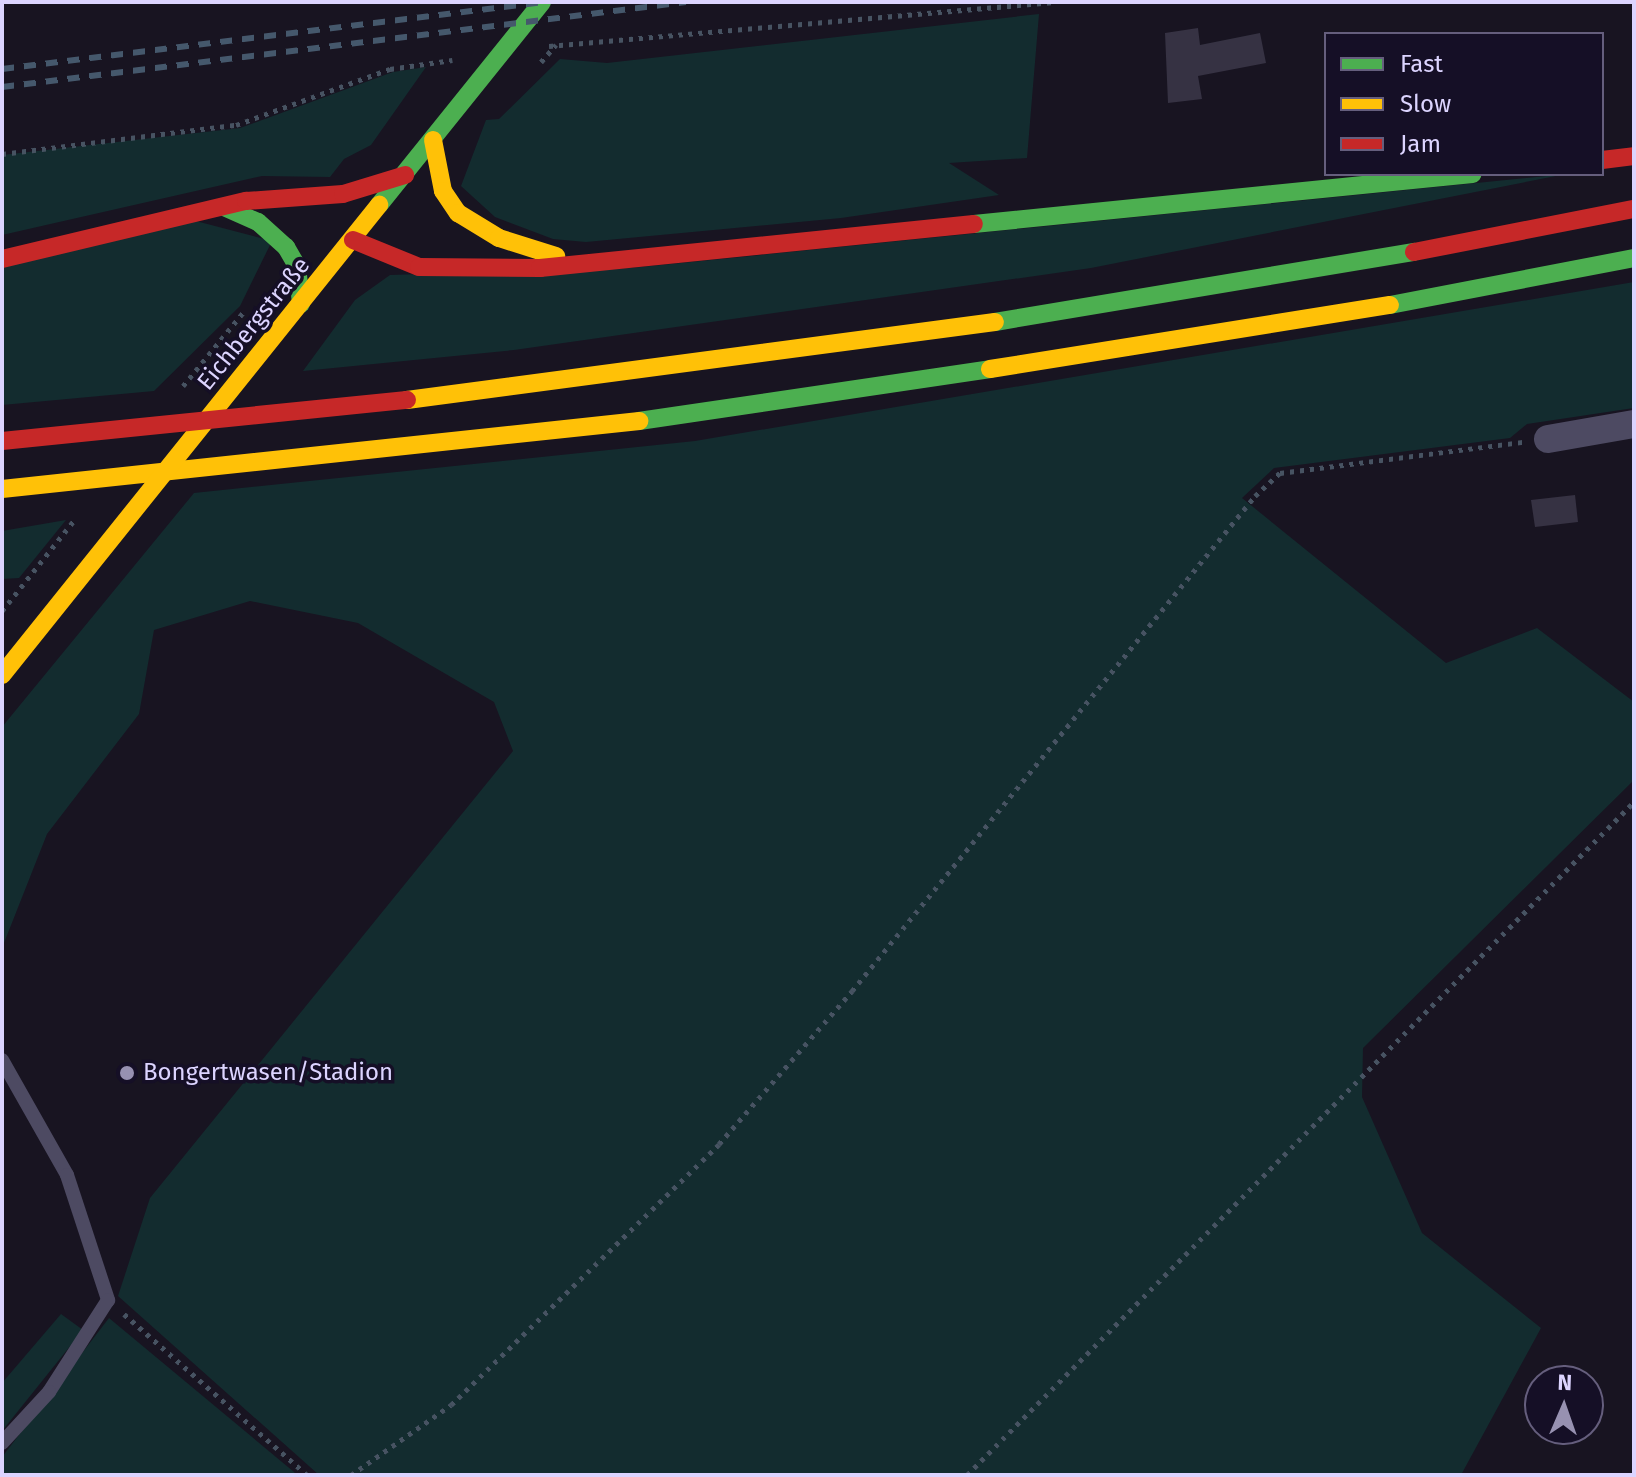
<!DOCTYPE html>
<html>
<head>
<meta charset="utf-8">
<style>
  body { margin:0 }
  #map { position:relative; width:1636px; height:1477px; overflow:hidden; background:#181421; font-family:"Fira Sans",sans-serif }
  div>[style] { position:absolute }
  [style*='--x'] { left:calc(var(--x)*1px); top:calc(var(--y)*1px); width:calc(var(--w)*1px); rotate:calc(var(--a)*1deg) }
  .green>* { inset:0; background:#132c2f }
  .building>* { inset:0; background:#363243 }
  .path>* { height:5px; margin-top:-2.5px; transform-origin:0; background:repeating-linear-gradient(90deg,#475362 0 4px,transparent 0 10px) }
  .lane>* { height:14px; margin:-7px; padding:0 7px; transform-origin:7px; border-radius:7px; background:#4d4a62 }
  .street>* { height:28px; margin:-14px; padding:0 14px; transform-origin:14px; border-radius:14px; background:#4d4a62 }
  .fast>* { height:18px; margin:-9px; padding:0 9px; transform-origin:9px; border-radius:9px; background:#4caf50 }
  .slow>* { height:18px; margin:-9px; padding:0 9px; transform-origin:9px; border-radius:9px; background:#ffc107 }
  .jam>* { height:18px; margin:-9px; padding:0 9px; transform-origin:9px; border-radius:9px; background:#c62828 }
  .rail>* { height:6px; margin-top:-3px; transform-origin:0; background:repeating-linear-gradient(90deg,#45586c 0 12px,transparent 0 22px) }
  .dots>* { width:22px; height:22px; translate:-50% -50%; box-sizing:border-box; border:4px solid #150f26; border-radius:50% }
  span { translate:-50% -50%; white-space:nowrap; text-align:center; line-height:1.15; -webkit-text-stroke:7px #150f26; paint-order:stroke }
  .street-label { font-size:24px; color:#dcd4ff }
  .poi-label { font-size:24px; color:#dcd4ff }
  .left { translate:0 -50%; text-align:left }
  .frame { position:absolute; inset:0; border:4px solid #dcd4ff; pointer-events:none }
  .legend { position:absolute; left:1324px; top:32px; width:280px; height:144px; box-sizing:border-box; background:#150f26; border:2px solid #655e7d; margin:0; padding:10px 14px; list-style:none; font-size:24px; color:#dcd4ff }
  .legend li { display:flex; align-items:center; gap:16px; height:40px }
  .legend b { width:40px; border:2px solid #655e7d }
  .north { position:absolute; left:1524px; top:1365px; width:80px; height:80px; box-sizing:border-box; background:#150f26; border:2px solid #655e7d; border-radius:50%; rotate:2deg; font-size:22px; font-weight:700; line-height:32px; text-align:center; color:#dcd4ff }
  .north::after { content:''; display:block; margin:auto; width:28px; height:36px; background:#9791b1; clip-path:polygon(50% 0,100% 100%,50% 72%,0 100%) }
</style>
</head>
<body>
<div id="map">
  <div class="green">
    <div style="clip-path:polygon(1039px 14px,1027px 158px,949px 163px,999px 195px,841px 218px,586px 242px,553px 239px,495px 217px,461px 186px,486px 120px,499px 119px,560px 59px,607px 63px)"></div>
    <div style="clip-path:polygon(426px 67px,371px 145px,344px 159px,330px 177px,262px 176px,2px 235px,2px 155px,240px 128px,393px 72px)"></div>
    <div style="clip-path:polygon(1566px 174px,1091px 268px,514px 350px,303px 371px,355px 300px,390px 275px,631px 268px)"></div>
    <div style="clip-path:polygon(192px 220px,272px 241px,240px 306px,154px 391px,2px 405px,2px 266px)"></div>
    <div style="clip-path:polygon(1634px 282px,1634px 408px,1527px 424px,1510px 438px,1274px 468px,1242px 498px,1446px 663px,1537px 628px,1634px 702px,1634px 780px,1363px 1048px,1362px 1097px,1422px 1233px,1541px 1328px,1461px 1475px,319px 1475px,118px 1296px,150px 1198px,513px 751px,494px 702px,358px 623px,250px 601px,154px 630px,139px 714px,47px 834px,2px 948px,2px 727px,194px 493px,695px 441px)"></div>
    <div style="clip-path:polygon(66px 520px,19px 578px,2px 579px,2px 531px)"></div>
    <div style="clip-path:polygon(61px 1314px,83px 1330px,2px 1431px,2px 1383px)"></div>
    <div style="clip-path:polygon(109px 1318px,294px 1472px,296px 1475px,2px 1475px,2px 1457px)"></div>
  </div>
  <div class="building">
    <div style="clip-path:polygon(1198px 28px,1200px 45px,1260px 33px,1266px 63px,1198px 76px,1202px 99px,1168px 103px,1165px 33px)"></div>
    <div style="clip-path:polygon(1575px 495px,1578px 522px,1535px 527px,1531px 500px)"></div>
  </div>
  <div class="path">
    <div style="--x:549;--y:46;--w:507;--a:-4.98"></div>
    <div style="--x:541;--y:62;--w:23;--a:-49"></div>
    <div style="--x:2;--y:154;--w:236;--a:-7.1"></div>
    <div style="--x:236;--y:125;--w:164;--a:-20"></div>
    <div style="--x:390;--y:69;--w:63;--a:-8.3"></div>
    <div style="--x:183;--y:386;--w:99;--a:-50.7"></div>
    <div style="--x:2;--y:611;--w:119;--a:-51.5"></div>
    <div style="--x:124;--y:1314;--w:244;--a:41.3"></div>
    <div style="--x:351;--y:1475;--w:122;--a:-35"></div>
    <div style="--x:451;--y:1405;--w:374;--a:-44.2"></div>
    <div style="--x:719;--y:1144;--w:203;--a:-49"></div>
    <div style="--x:852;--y:991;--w:638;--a:-50.85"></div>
    <div style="--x:1255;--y:496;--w:34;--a:-43"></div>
    <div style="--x:1280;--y:473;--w:245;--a:-7.3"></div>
    <div style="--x:967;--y:1475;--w:948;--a:-45.26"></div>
  </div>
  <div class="lane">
    <div style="--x:2;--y:1060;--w:132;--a:60.5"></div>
    <div style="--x:67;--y:1175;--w:132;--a:71.8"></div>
    <div style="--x:108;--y:1300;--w:109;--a:122.7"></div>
    <div style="--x:49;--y:1392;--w:69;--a:132.7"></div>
  </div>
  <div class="street">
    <div style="--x:1548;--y:439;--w:87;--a:-9.9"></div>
  </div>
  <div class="fast">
    <div style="--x:379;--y:205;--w:260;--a:-51.2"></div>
    <div style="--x:224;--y:207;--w:37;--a:24"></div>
    <div style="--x:258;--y:222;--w:38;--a:42"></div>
    <div style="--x:286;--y:247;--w:22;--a:60"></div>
    <div style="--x:297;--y:266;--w:38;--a:84"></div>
    <div style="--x:974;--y:224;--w:501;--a:-5.73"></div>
    <div style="--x:1390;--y:305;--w:248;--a:-10.9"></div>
    <div style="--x:995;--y:322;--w:425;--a:-9.5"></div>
    <div style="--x:639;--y:421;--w:355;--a:-8.4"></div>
  </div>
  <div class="slow">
    <div style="--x:433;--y:140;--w:52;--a:78.9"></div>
    <div style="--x:443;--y:191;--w:27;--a:56"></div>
    <div style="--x:458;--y:213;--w:48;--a:31.4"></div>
    <div style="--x:499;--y:238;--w:60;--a:17.5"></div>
    <div style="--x:990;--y:369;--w:405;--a:-9.1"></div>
    <div style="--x:407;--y:400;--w:593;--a:-7.56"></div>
    <div style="--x:2;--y:489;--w:641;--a:-6.09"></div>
    <div style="--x:2;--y:675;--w:603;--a:-51.27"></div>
  </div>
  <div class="jam">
    <div style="--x:1602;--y:160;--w:32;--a:-7"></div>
    <div style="--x:353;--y:240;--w:71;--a:22.2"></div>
    <div style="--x:419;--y:267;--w:121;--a:0.5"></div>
    <div style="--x:540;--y:268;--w:436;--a:-5.8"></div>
    <div style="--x:1414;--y:252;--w:224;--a:-11.1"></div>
    <div style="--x:2;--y:259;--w:251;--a:-13.4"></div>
    <div style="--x:246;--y:201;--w:97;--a:-4.1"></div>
    <div style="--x:343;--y:194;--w:65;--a:-17"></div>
    <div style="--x:2;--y:441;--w:407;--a:-5.8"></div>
  </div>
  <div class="rail">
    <div style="--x:2;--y:69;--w:546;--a:-7.05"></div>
    <div style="--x:2;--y:87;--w:689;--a:-7.08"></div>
  </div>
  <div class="dots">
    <div style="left:127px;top:1073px;background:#9791b1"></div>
  </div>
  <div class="street-label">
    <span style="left:254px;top:324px;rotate:-51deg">Eichbergstraße</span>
  </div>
  <div class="poi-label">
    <span class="left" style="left:143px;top:1073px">Bongertwasen/Stadion</span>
  </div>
  <div class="frame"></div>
  <ul class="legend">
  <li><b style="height:10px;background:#4caf50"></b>Fast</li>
  <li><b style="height:10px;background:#ffc107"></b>Slow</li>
  <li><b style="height:10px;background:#c62828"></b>Jam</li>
  </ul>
  <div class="north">N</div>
</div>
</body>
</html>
